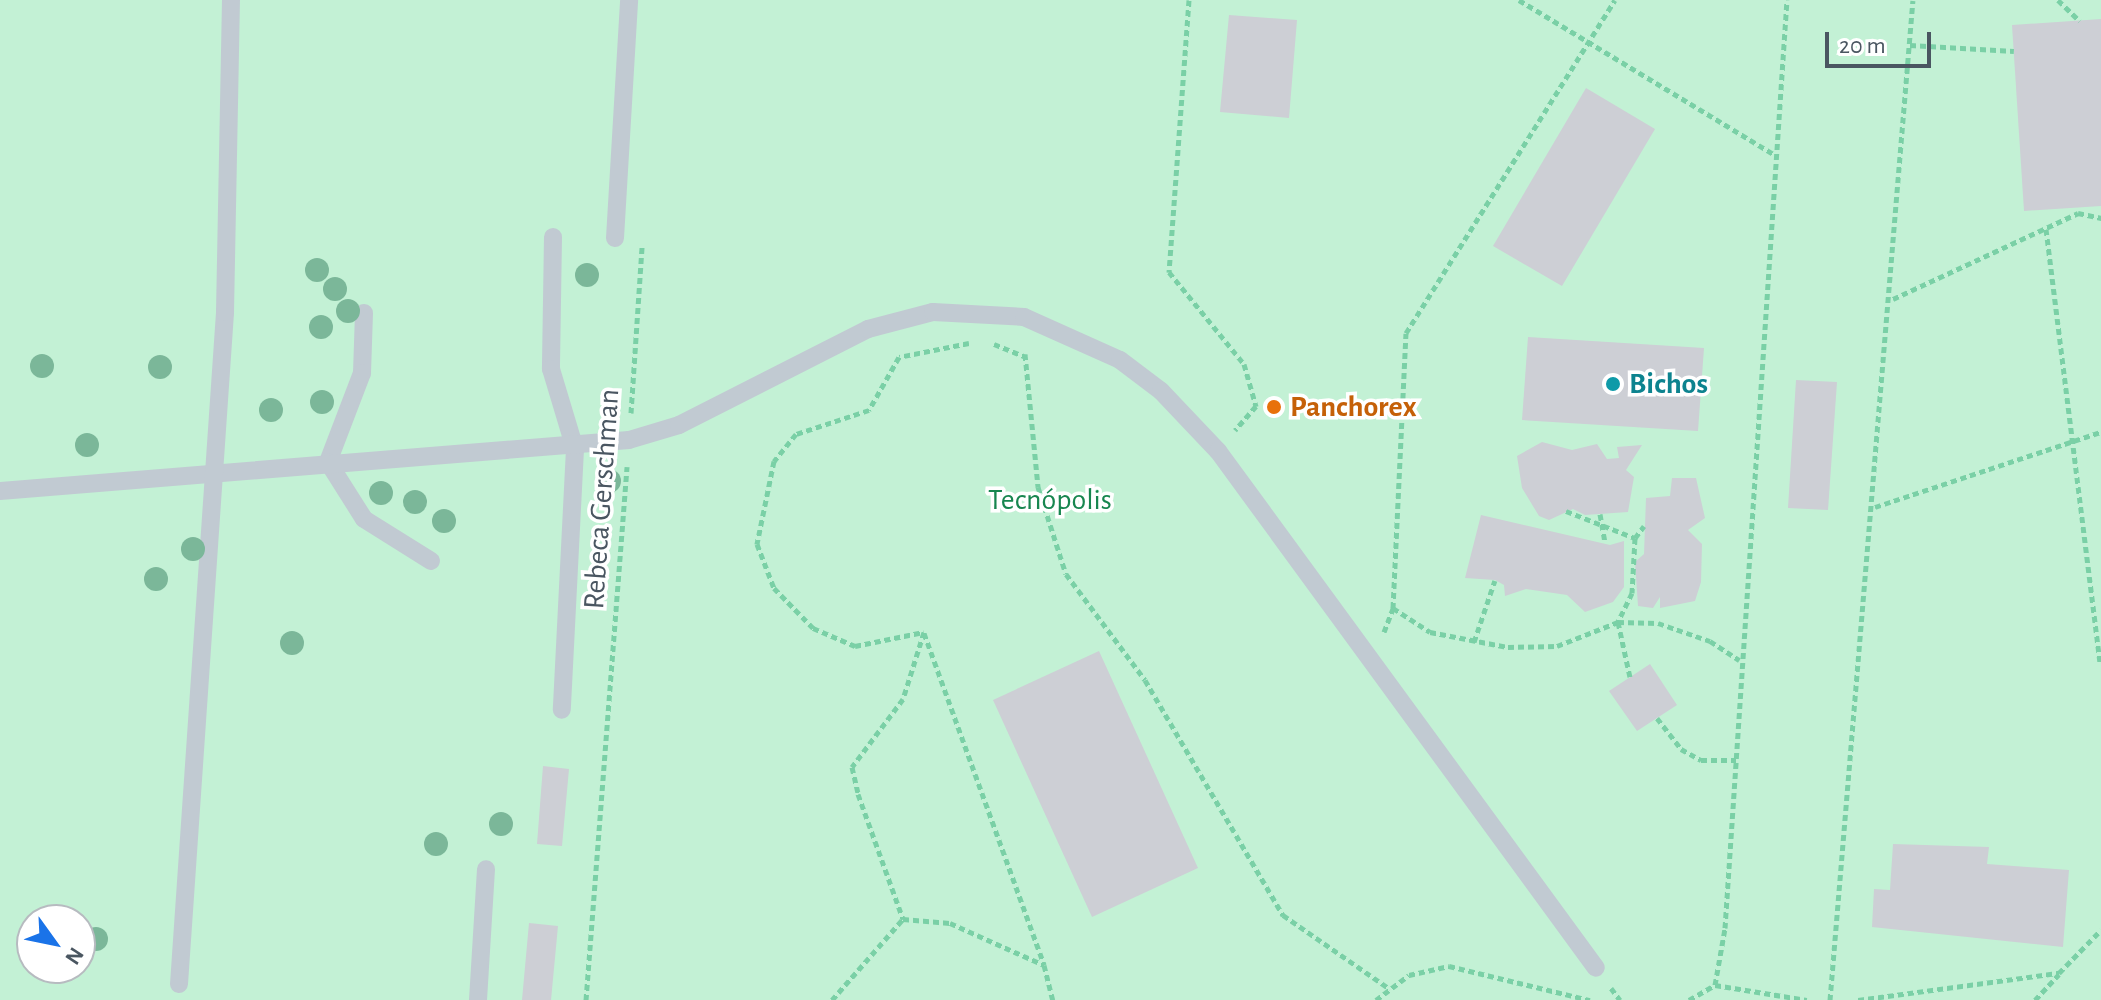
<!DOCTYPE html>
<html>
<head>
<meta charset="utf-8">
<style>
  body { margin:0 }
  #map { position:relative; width:2101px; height:1000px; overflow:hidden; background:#f5f3f3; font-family:"Alegreya Sans",sans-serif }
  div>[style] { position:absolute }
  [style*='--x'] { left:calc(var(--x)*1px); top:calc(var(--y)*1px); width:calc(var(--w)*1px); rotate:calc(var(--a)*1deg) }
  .green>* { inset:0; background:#c3f1d5 }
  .building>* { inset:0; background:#cdcfd5 }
  .path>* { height:5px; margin-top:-2.5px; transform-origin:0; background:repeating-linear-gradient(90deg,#7ad0a6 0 6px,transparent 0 10px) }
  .service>* { height:18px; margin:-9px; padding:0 9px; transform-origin:9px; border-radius:9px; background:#c1cad2 }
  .trees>* { width:24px; height:24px; margin:-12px; border-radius:50%; background:#7bb799 }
  .dots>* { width:22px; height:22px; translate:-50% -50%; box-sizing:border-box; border:4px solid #fff; border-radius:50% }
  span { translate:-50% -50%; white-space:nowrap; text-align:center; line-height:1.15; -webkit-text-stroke:7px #fff; paint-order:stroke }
  .culture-label { font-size:30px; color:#0d838f; font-weight:700 }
  .left { translate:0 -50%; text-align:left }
  .food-label { font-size:30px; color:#c56008; font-weight:700 }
  .street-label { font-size:30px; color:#4a5661 }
  .park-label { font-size:30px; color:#17864f }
  .north { position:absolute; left:16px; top:904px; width:80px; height:80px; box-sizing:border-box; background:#fff; border:2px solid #b7bbc0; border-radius:50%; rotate:123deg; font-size:22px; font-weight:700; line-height:32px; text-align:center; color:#4a5661 }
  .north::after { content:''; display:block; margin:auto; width:28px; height:36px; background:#1a73e8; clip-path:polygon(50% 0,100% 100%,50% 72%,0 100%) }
  .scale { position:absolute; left:1825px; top:32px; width:106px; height:36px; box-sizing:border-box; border:4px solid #4a5661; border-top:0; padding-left:10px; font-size:24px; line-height:28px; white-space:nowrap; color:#4a5661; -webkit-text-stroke:6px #fff; paint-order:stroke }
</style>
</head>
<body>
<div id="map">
  <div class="green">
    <div style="clip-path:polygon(evenodd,0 0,2101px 0,2101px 1000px,0 1000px,0 0,32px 920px,80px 920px,80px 968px,32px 968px,32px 920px)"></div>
  </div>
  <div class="building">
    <div style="clip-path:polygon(1229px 15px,1297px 20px,1289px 118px,1220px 112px)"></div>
    <div style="clip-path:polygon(2101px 19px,2101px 206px,2024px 211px,2012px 25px)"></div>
    <div style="clip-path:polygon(1586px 88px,1655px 129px,1562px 286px,1493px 246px)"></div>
    <div style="clip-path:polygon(1528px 337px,1704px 348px,1698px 431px,1522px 420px)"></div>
    <div style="clip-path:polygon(1796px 380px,1837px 382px,1828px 510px,1788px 508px)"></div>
    <div style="clip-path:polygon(1542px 442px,1572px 450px,1597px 444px,1607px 459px,1619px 458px,1617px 447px,1642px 445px,1626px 470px,1634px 477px,1628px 512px,1585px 515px,1573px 509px,1549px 520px,1539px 516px,1522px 488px,1517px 456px)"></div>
    <div style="clip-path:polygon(1672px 478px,1696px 478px,1705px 518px,1688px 530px,1702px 544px,1701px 582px,1695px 601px,1660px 608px,1660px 597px,1653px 608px,1638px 606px,1635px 562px,1644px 554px,1646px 498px,1670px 496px)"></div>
    <div style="clip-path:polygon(1481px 515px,1610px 545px,1624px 541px,1624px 587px,1613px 602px,1585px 612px,1567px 595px,1526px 589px,1505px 596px,1504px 585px,1495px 580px,1465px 578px)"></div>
    <div style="clip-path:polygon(1099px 651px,1198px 868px,1092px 917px,993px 700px)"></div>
    <div style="clip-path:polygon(1650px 664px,1677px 705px,1637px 731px,1609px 691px)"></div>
    <div style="clip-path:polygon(543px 766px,569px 769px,562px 846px,537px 844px)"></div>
    <div style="clip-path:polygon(1893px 844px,1989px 847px,1987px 864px,2069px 870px,2063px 947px,1872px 927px,1874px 889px,1890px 890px)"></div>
    <div style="clip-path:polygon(529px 923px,558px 926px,551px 1000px,522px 1000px)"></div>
  </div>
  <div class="path">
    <div style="--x:1189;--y:0;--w:273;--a:94.2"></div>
    <div style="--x:1169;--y:272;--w:119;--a:50.8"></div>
    <div style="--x:1244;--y:364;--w:44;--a:74.1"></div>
    <div style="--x:1256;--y:406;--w:32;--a:131"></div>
    <div style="--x:1519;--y:0;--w:301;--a:31.2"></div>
    <div style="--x:2058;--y:0;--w:30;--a:44"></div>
    <div style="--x:1910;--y:45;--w:104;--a:3.3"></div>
    <div style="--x:2046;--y:229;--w:438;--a:82.9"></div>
    <div style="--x:1893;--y:299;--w:204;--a:-24.9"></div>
    <div style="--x:2078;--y:213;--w:24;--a:12"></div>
    <div style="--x:969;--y:343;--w:71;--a:168.7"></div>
    <div style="--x:899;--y:357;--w:61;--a:119.5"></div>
    <div style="--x:869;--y:410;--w:77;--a:161.8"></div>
    <div style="--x:796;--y:434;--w:35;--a:129"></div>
    <div style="--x:774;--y:461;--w:85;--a:101.6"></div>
    <div style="--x:757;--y:544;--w:47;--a:68.9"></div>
    <div style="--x:774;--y:588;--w:56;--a:45.7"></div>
    <div style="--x:813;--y:628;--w:46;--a:23.2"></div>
    <div style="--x:855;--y:646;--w:70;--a:-11.5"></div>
    <div style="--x:924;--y:632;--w:70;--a:107.4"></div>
    <div style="--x:903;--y:699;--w:85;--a:126.9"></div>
    <div style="--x:852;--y:767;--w:28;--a:77"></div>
    <div style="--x:858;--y:794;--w:133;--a:70.2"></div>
    <div style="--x:903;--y:919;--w:47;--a:4.9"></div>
    <div style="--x:950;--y:923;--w:103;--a:24.1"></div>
    <div style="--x:1044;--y:965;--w:36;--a:76"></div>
    <div style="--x:994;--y:344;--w:35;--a:22"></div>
    <div style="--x:1025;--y:354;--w:134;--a:84.4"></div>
    <div style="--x:1038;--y:487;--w:91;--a:72.2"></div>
    <div style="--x:1066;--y:574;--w:132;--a:53.3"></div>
    <div style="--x:1145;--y:680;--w:273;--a:59.6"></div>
    <div style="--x:1283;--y:915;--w:130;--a:34.7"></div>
    <div style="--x:631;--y:413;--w:166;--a:-86.2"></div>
    <div style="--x:1875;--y:507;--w:238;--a:-18.4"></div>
    <div style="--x:1566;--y:511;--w:74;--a:21.4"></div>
    <div style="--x:1635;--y:538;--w:55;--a:93.1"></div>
    <div style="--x:1632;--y:593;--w:32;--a:116"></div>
    <div style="--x:1618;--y:622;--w:56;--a:77.7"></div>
    <div style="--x:1600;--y:514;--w:29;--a:80"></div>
    <div style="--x:1635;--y:538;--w:15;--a:-53"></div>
    <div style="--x:1393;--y:608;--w:275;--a:-87.3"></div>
    <div style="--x:1406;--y:333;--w:393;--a:-57.9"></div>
    <div style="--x:1384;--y:632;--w:26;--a:-69"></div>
    <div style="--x:1393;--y:608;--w:44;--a:33"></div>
    <div style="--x:1430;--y:632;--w:79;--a:10.9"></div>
    <div style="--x:1508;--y:647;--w:49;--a:-1.2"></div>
    <div style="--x:1557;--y:646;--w:66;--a:-21.5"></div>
    <div style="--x:1618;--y:622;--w:40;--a:1.4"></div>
    <div style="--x:1658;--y:623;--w:55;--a:19.1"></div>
    <div style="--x:1710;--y:641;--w:35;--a:33"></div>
    <div style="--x:924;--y:633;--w:353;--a:70.1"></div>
    <div style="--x:1474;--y:642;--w:65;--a:-71.3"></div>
    <div style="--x:1657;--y:718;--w:39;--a:52"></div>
    <div style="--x:1681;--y:749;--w:23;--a:29"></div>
    <div style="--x:1701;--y:760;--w:35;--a:0"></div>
    <div style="--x:1715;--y:985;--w:93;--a:9.3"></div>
    <div style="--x:1611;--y:988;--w:15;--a:53"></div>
    <div style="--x:586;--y:1000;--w:535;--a:-85.6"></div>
    <div style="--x:832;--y:1000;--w:108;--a:-48.8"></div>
    <div style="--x:1376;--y:1000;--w:41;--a:-37.1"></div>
    <div style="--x:1409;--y:975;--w:41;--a:-12.7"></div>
    <div style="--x:1449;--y:966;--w:145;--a:13.6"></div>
    <div style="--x:1689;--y:1000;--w:30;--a:-30"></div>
    <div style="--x:1715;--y:985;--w:58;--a:-80"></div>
    <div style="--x:1725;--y:928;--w:930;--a:-86.18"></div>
    <div style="--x:1830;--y:1000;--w:1003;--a:-85.26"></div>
    <div style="--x:1858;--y:1000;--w:203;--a:-7.7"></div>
    <div style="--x:2059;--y:973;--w:60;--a:-45.7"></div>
    <div style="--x:2035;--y:1000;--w:35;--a:-47"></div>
  </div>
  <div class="service">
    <div style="--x:553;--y:237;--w:132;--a:90.9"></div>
    <div style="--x:551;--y:369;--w:84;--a:73.3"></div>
    <div style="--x:575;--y:449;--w:261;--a:92.9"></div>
    <div style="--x:615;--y:238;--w:238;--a:-86.6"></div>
    <div style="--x:364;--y:313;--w:60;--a:91.9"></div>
    <div style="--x:362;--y:373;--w:95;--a:110.9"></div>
    <div style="--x:328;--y:462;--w:67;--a:57.7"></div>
    <div style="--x:364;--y:519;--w:79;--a:32.1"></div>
    <div style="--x:0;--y:491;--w:631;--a:-4.64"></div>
    <div style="--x:629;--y:440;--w:52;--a:-16.7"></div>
    <div style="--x:679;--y:425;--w:212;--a:-26.9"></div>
    <div style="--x:868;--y:329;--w:67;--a:-14.7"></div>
    <div style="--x:933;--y:312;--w:91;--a:3.1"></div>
    <div style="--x:1024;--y:317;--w:105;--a:24.1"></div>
    <div style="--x:1120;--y:360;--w:51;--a:37.1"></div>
    <div style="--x:1161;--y:391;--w:83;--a:46.5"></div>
    <div style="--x:1218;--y:451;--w:640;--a:53.83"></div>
    <div style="--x:179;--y:984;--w:674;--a:-86.08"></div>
    <div style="--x:225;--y:312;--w:312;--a:-88.9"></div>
    <div style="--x:478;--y:1000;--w:131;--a:-86.5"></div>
  </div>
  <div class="trees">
    <div style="left:317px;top:270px"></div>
    <div style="left:587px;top:275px"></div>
    <div style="left:335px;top:289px"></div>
    <div style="left:348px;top:311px"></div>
    <div style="left:321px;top:327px"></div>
    <div style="left:42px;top:366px"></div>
    <div style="left:160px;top:367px"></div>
    <div style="left:322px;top:402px"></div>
    <div style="left:271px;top:410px"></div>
    <div style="left:87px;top:445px"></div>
    <div style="left:609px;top:481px"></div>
    <div style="left:381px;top:493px"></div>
    <div style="left:415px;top:502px"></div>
    <div style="left:444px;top:521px"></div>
    <div style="left:193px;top:549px"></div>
    <div style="left:156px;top:579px"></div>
    <div style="left:292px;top:643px"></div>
    <div style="left:501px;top:824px"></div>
    <div style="left:436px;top:844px"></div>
    <div style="left:96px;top:939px"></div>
  </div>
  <div class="dots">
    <div style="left:1613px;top:384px;background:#0f9aa8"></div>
    <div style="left:1274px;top:407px;background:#e8710a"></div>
  </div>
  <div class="culture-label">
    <span class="left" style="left:1629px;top:384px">Bichos</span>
  </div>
  <div class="food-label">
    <span class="left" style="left:1290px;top:407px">Panchorex</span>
  </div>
  <div class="street-label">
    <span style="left:602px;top:499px;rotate:-86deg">Rebeca Gerschman</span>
  </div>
  <div class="park-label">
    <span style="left:1050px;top:500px">Tecnópolis</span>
  </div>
  <div class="north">N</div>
  <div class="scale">20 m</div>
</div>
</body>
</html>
